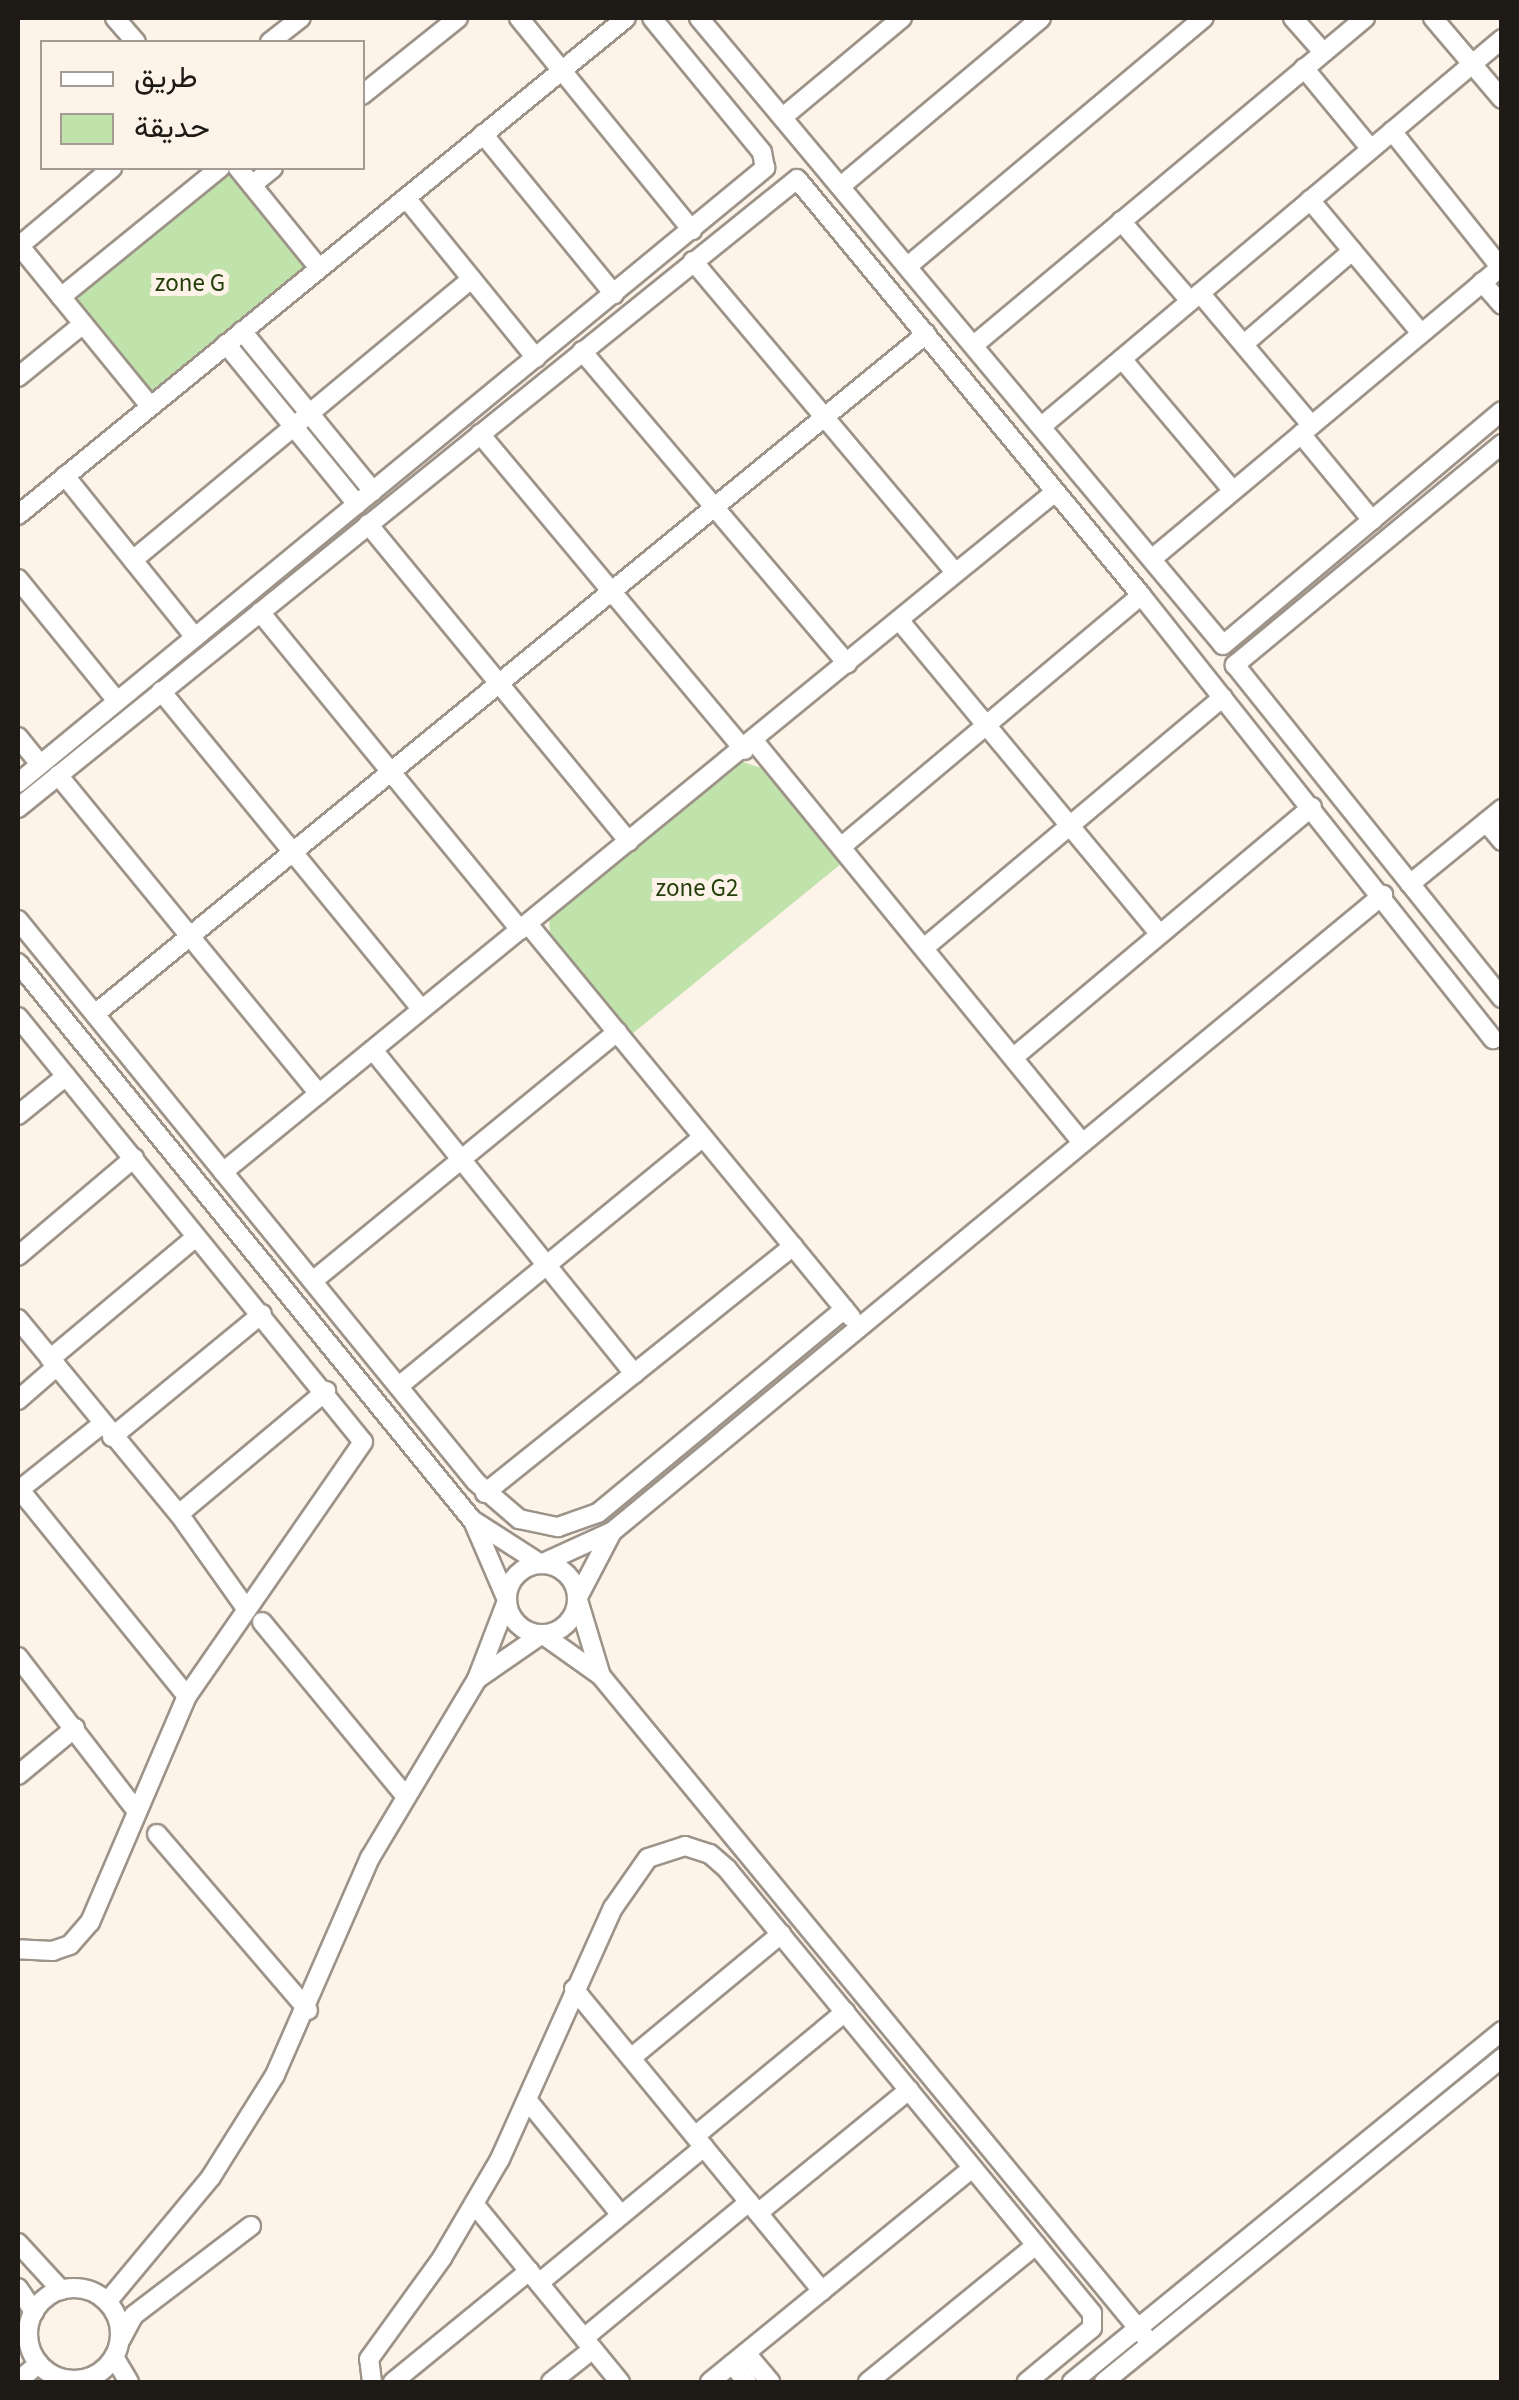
<!DOCTYPE html>
<html>
<head>
<meta charset="utf-8">
<style>
  body { margin:0 }
  #map { position:relative; width:1519px; height:2400px; overflow:hidden; background:#fef3e8; font-family:"Source Sans 3",Vazirmatn,sans-serif }
  div>[style] { position:absolute }
  [style*='--x'] { left:calc(var(--x)*1px); top:calc(var(--y)*1px); width:calc(var(--w)*1px); rotate:calc(var(--a)*1deg) }
  .green>* { inset:0; background:#c0e2ab }
  .roads { filter:drop-shadow(2px 0 #9d9389) drop-shadow(-2px 0 #9d9389) drop-shadow(0 2px #9d9389) drop-shadow(0 -2px #9d9389) }
  .minor>* { height:18px; margin:-9px; padding:0 9px; transform-origin:9px; border-radius:9px; background:#fff }
  .minor>.ring { margin:-9px; padding:0; box-sizing:content-box; background:none; border:18px solid #fff; border-radius:50% }
  span { translate:-50% -50%; white-space:nowrap; text-align:center; line-height:1.15; -webkit-text-stroke:10px #fef3e8; paint-order:stroke }
  .park-label { font-size:25px; color:#243f0c }
  .frame { position:absolute; inset:0; border:20px solid #1e1a16; pointer-events:none }
  .legend { position:absolute; left:40px; top:40px; width:325px; height:130px; box-sizing:border-box; background:#fef3e8; border:2px solid #a49c94; margin:0; padding:12px 18px; list-style:none; font-size:30px; color:#1e1a16 }
  .legend li { display:flex; align-items:center; gap:20px; height:50px }
  .legend b { width:50px; border:2px solid #a49c94 }
</style>
</head>
<body>
<div id="map">
  <div class="green">
    <div style="clip-path:polygon(231px 168px,312px 267px,149px 398px,69px 298px)"></div>
    <div style="clip-path:polygon(743px 762px,765px 769px,842px 863px,632px 1034px,550px 935px,549px 917px)"></div>
  </div>
  <div class="roads">
    <div class="minor">
      <div style="--x:115;--y:18;--w:32;--a:49"></div>
      <div style="--x:519;--y:18;--w:274;--a:50.8"></div>
      <div style="--x:699;--y:18;--w:817;--a:50.11"></div>
      <div style="--x:1223;--y:645;--w:364;--a:-40"></div>
      <div style="--x:1293;--y:18;--w:45;--a:48.6"></div>
      <div style="--x:1433;--y:18;--w:106;--a:49.6"></div>
      <div style="--x:270;--y:42;--w:39;--a:-38"></div>
      <div style="--x:1304;--y:68;--w:105;--a:50.4"></div>
      <div style="--x:362;--y:95;--w:123;--a:-38.7"></div>
      <div style="--x:783;--y:117;--w:155;--a:-39.8"></div>
      <div style="--x:1392;--y:131;--w:174;--a:51.5"></div>
      <div style="--x:483;--y:134;--w:207;--a:50.7"></div>
      <div style="--x:238;--y:168;--w:129;--a:51"></div>
      <div style="--x:252;--y:185;--w:27;--a:-39"></div>
      <div style="--x:841;--y:186;--w:261;--a:-40"></div>
      <div style="--x:406;--y:198;--w:206;--a:50.9"></div>
      <div style="--x:1310;--y:200;--w:173;--a:50.2"></div>
      <div style="--x:1121;--y:221;--w:106;--a:49.2"></div>
      <div style="--x:18;--y:244;--w:209;--a:50.8"></div>
      <div style="--x:18;--y:247;--w:123;--a:-40"></div>
      <div style="--x:693;--y:261;--w:407;--a:49.9"></div>
      <div style="--x:908;--y:266;--w:386;--a:-40"></div>
      <div style="--x:1482;--y:282;--w:30;--a:49"></div>
      <div style="--x:1200;--y:293;--w:172;--a:49.9"></div>
      <div style="--x:61;--y:297;--w:205;--a:-39.1"></div>
      <div style="--x:242;--y:331;--w:207;--a:50.7"></div>
      <div style="--x:226;--y:344;--w:207;--a:50.7"></div>
      <div style="--x:1244;--y:344;--w:143;--a:-40.7"></div>
      <div style="--x:974;--y:345;--w:510;--a:-39.91"></div>
      <div style="--x:582;--y:351;--w:410;--a:49.7"></div>
      <div style="--x:1122;--y:359;--w:172;--a:49.9"></div>
      <div style="--x:18;--y:377;--w:84;--a:-39.2"></div>
      <div style="--x:1042;--y:426;--w:601;--a:-40.07"></div>
      <div style="--x:480;--y:434;--w:412;--a:50.1"></div>
      <div style="--x:1301;--y:434;--w:112;--a:50.5"></div>
      <div style="--x:1502;--y:444;--w:347;--a:140.4"></div>
      <div style="--x:1235;--y:665;--w:427;--a:51.3"></div>
      <div style="--x:65;--y:476;--w:207;--a:51.1"></div>
      <div style="--x:18;--y:515;--w:785;--a:-39.26"></div>
      <div style="--x:368;--y:524;--w:411;--a:50.6"></div>
      <div style="--x:1153;--y:558;--w:455;--a:-39.9"></div>
      <div style="--x:133;--y:560;--w:440;--a:-39.7"></div>
      <div style="--x:18;--y:579;--w:157;--a:50.9"></div>
      <div style="--x:260;--y:612;--w:411;--a:50.7"></div>
      <div style="--x:899;--y:620;--w:408;--a:50.3"></div>
      <div style="--x:161;--y:691;--w:411;--a:50.7"></div>
      <div style="--x:18;--y:737;--w:35;--a:51"></div>
      <div style="--x:754;--y:741;--w:515;--a:50.75"></div>
      <div style="--x:58;--y:775;--w:412;--a:50.7"></div>
      <div style="--x:18;--y:783;--w:968;--a:-39.46"></div>
      <div style="--x:765;--y:168;--w:16;--a:-101"></div>
      <div style="--x:762;--y:152;--w:173;--a:-129.4"></div>
      <div style="--x:18;--y:808;--w:1001;--a:-38.92"></div>
      <div style="--x:797;--y:179;--w:540;--a:50.41"></div>
      <div style="--x:1141;--y:595;--w:567;--a:51.59"></div>
      <div style="--x:1486;--y:822;--w:25;--a:50"></div>
      <div style="--x:841;--y:847;--w:392;--a:-40"></div>
      <div style="--x:1410;--y:884;--w:119;--a:-39.2"></div>
      <div style="--x:18;--y:920;--w:725;--a:50.82"></div>
      <div style="--x:476;--y:1482;--w:57;--a:40.7"></div>
      <div style="--x:519;--y:1519;--w:40;--a:12"></div>
      <div style="--x:558;--y:1527;--w:42;--a:-19.3"></div>
      <div style="--x:598;--y:1513;--w:320;--a:-39.6"></div>
      <div style="--x:528;--y:924;--w:509;--a:50.58"></div>
      <div style="--x:924;--y:948;--w:390;--a:-40"></div>
      <div style="--x:18;--y:963;--w:720;--a:50.81"></div>
      <div style="--x:473;--y:1521;--w:86;--a:66.7"></div>
      <div style="--x:95;--y:1014;--w:1074;--a:-39.29"></div>
      <div style="--x:18;--y:1017;--w:547;--a:50.93"></div>
      <div style="--x:363;--y:1442;--w:309;--a:124.7"></div>
      <div style="--x:187;--y:1696;--w:246;--a:113.2"></div>
      <div style="--x:90;--y:1922;--w:30;--a:131"></div>
      <div style="--x:70;--y:1945;--w:18;--a:161"></div>
      <div style="--x:53;--y:1951;--w:35;--a:-177"></div>
      <div style="--x:373;--y:1050;--w:416;--a:51.1"></div>
      <div style="--x:1014;--y:1057;--w:389;--a:-40"></div>
      <div style="--x:18;--y:1115;--w:62;--a:-39.1"></div>
      <div style="--x:223;--y:1172;--w:1075;--a:-39.26"></div>
      <div style="--x:18;--y:1256;--w:152;--a:-40.2"></div>
      <div style="--x:314;--y:1280;--w:392;--a:-39.3"></div>
      <div style="--x:18;--y:1319;--w:253;--a:50.5"></div>
      <div style="--x:179;--y:1514;--w:114;--a:54.6"></div>
      <div style="--x:50;--y:1359;--w:190;--a:-39.9"></div>
      <div style="--x:399;--y:1386;--w:393;--a:-39.3"></div>
      <div style="--x:18;--y:1400;--w:50;--a:-41"></div>
      <div style="--x:112;--y:1437;--w:194;--a:-39.4"></div>
      <div style="--x:20;--y:1490;--w:265;--a:51"></div>
      <div style="--x:18;--y:1491;--w:106;--a:-38.5"></div>
      <div style="--x:485;--y:1493;--w:395;--a:-38.7"></div>
      <div style="--x:179;--y:1514;--w:192;--a:-39.9"></div>
      <div style="--x:474;--y:1521;--w:80;--a:32.7"></div>
      <div class="ring" style="left:507px;top:1564px;width:52px;height:52px"></div>
      <div style="--x:541;--y:1564;--w:79;--a:-24.6"></div>
      <div style="--x:613;--y:1531;--w:999;--a:-39.56"></div>
      <div style="--x:578;--y:1597;--w:73;--a:-62.4"></div>
      <div style="--x:578;--y:1600;--w:79;--a:73.2"></div>
      <div style="--x:262;--y:1622;--w:223;--a:50.5"></div>
      <div style="--x:18;--y:1657;--w:192;--a:52.4"></div>
      <div style="--x:477;--y:1679;--w:79;--a:-34.7"></div>
      <div style="--x:542;--y:1634;--w:72;--a:35.4"></div>
      <div style="--x:601;--y:1676;--w:865;--a:50.53"></div>
      <div style="--x:18;--y:1775;--w:74;--a:-39.5"></div>
      <div style="--x:157;--y:1834;--w:232;--a:49.4"></div>
      <div style="--x:574;--y:1989;--w:391;--a:50.6"></div>
      <div style="--x:631;--y:2058;--w:195;--a:-39.6"></div>
      <div style="--x:528;--y:2101;--w:147;--a:50.8"></div>
      <div style="--x:695;--y:2136;--w:195;--a:-39.6"></div>
      <div style="--x:475;--y:2205;--w:229;--a:50.7"></div>
      <div style="--x:758;--y:2213;--w:195;--a:-39.2"></div>
      <div style="--x:18;--y:2243;--w:64;--a:47.5"></div>
      <div style="--x:539;--y:2283;--w:214;--a:-39.5"></div>
      <div style="--x:18;--y:2288;--w:29;--a:56"></div>
      <div class="ring" style="left:28px;top:2288px;width:74px;height:74px"></div>
      <div style="--x:107;--y:2302;--w:163;--a:-50.2"></div>
      <div style="--x:211;--y:2177;--w:120;--a:-57.9"></div>
      <div style="--x:275;--y:2075;--w:237;--a:-66.4"></div>
      <div style="--x:370;--y:1858;--w:209;--a:-59.1"></div>
      <div style="--x:477;--y:1679;--w:84;--a:-69"></div>
      <div style="--x:584;--y:2338;--w:214;--a:-39.5"></div>
      <div style="--x:121;--y:2339;--w:27;--a:-62"></div>
      <div style="--x:134;--y:2315;--w:147;--a:-37.3"></div>
      <div style="--x:746;--y:2353;--w:38;--a:50"></div>
      <div style="--x:114;--y:2357;--w:29;--a:59"></div>
      <div style="--x:732;--y:2364;--w:23;--a:50"></div>
      <div style="--x:18;--y:2381;--w:26;--a:-40"></div>
      <div style="--x:372;--y:2382;--w:23;--a:-97"></div>
      <div style="--x:369;--y:2359;--w:125;--a:-54.1"></div>
      <div style="--x:442;--y:2258;--w:115;--a:-59.6"></div>
      <div style="--x:500;--y:2159;--w:275;--a:-65.8"></div>
      <div style="--x:613;--y:1908;--w:61;--a:-55"></div>
      <div style="--x:648;--y:1858;--w:39;--a:-18"></div>
      <div style="--x:685;--y:1846;--w:26;--a:18"></div>
      <div style="--x:710;--y:1854;--w:23;--a:41"></div>
      <div style="--x:727;--y:1869;--w:575;--a:50.58"></div>
      <div style="--x:1092;--y:2313;--w:15;--a:90"></div>
      <div style="--x:1092;--y:2328;--w:85;--a:140.3"></div>
      <div style="--x:393;--y:2382;--w:176;--a:-39.2"></div>
      <div style="--x:551;--y:2382;--w:53;--a:-38.2"></div>
      <div style="--x:710;--y:2382;--w:338;--a:-39.2"></div>
      <div style="--x:868;--y:2382;--w:217;--a:-39.2"></div>
      <div style="--x:1072;--y:2382;--w:555;--a:-39.22"></div>
      <div style="--x:1104;--y:2382;--w:513;--a:-39.15"></div>
    </div>
  </div>
  <div class="park-label">
    <span style="left:190px;top:283px">zone G</span>
    <span style="left:697px;top:888px">zone G2</span>
  </div>
  <div class="frame"></div>
  <ul class="legend">
  <li><b style="height:12px;background:#fff"></b>طريق</li>
  <li><b style="height:28px;background:#c0e2ab"></b>حديقة</li>
  </ul>
</div>
</body>
</html>
